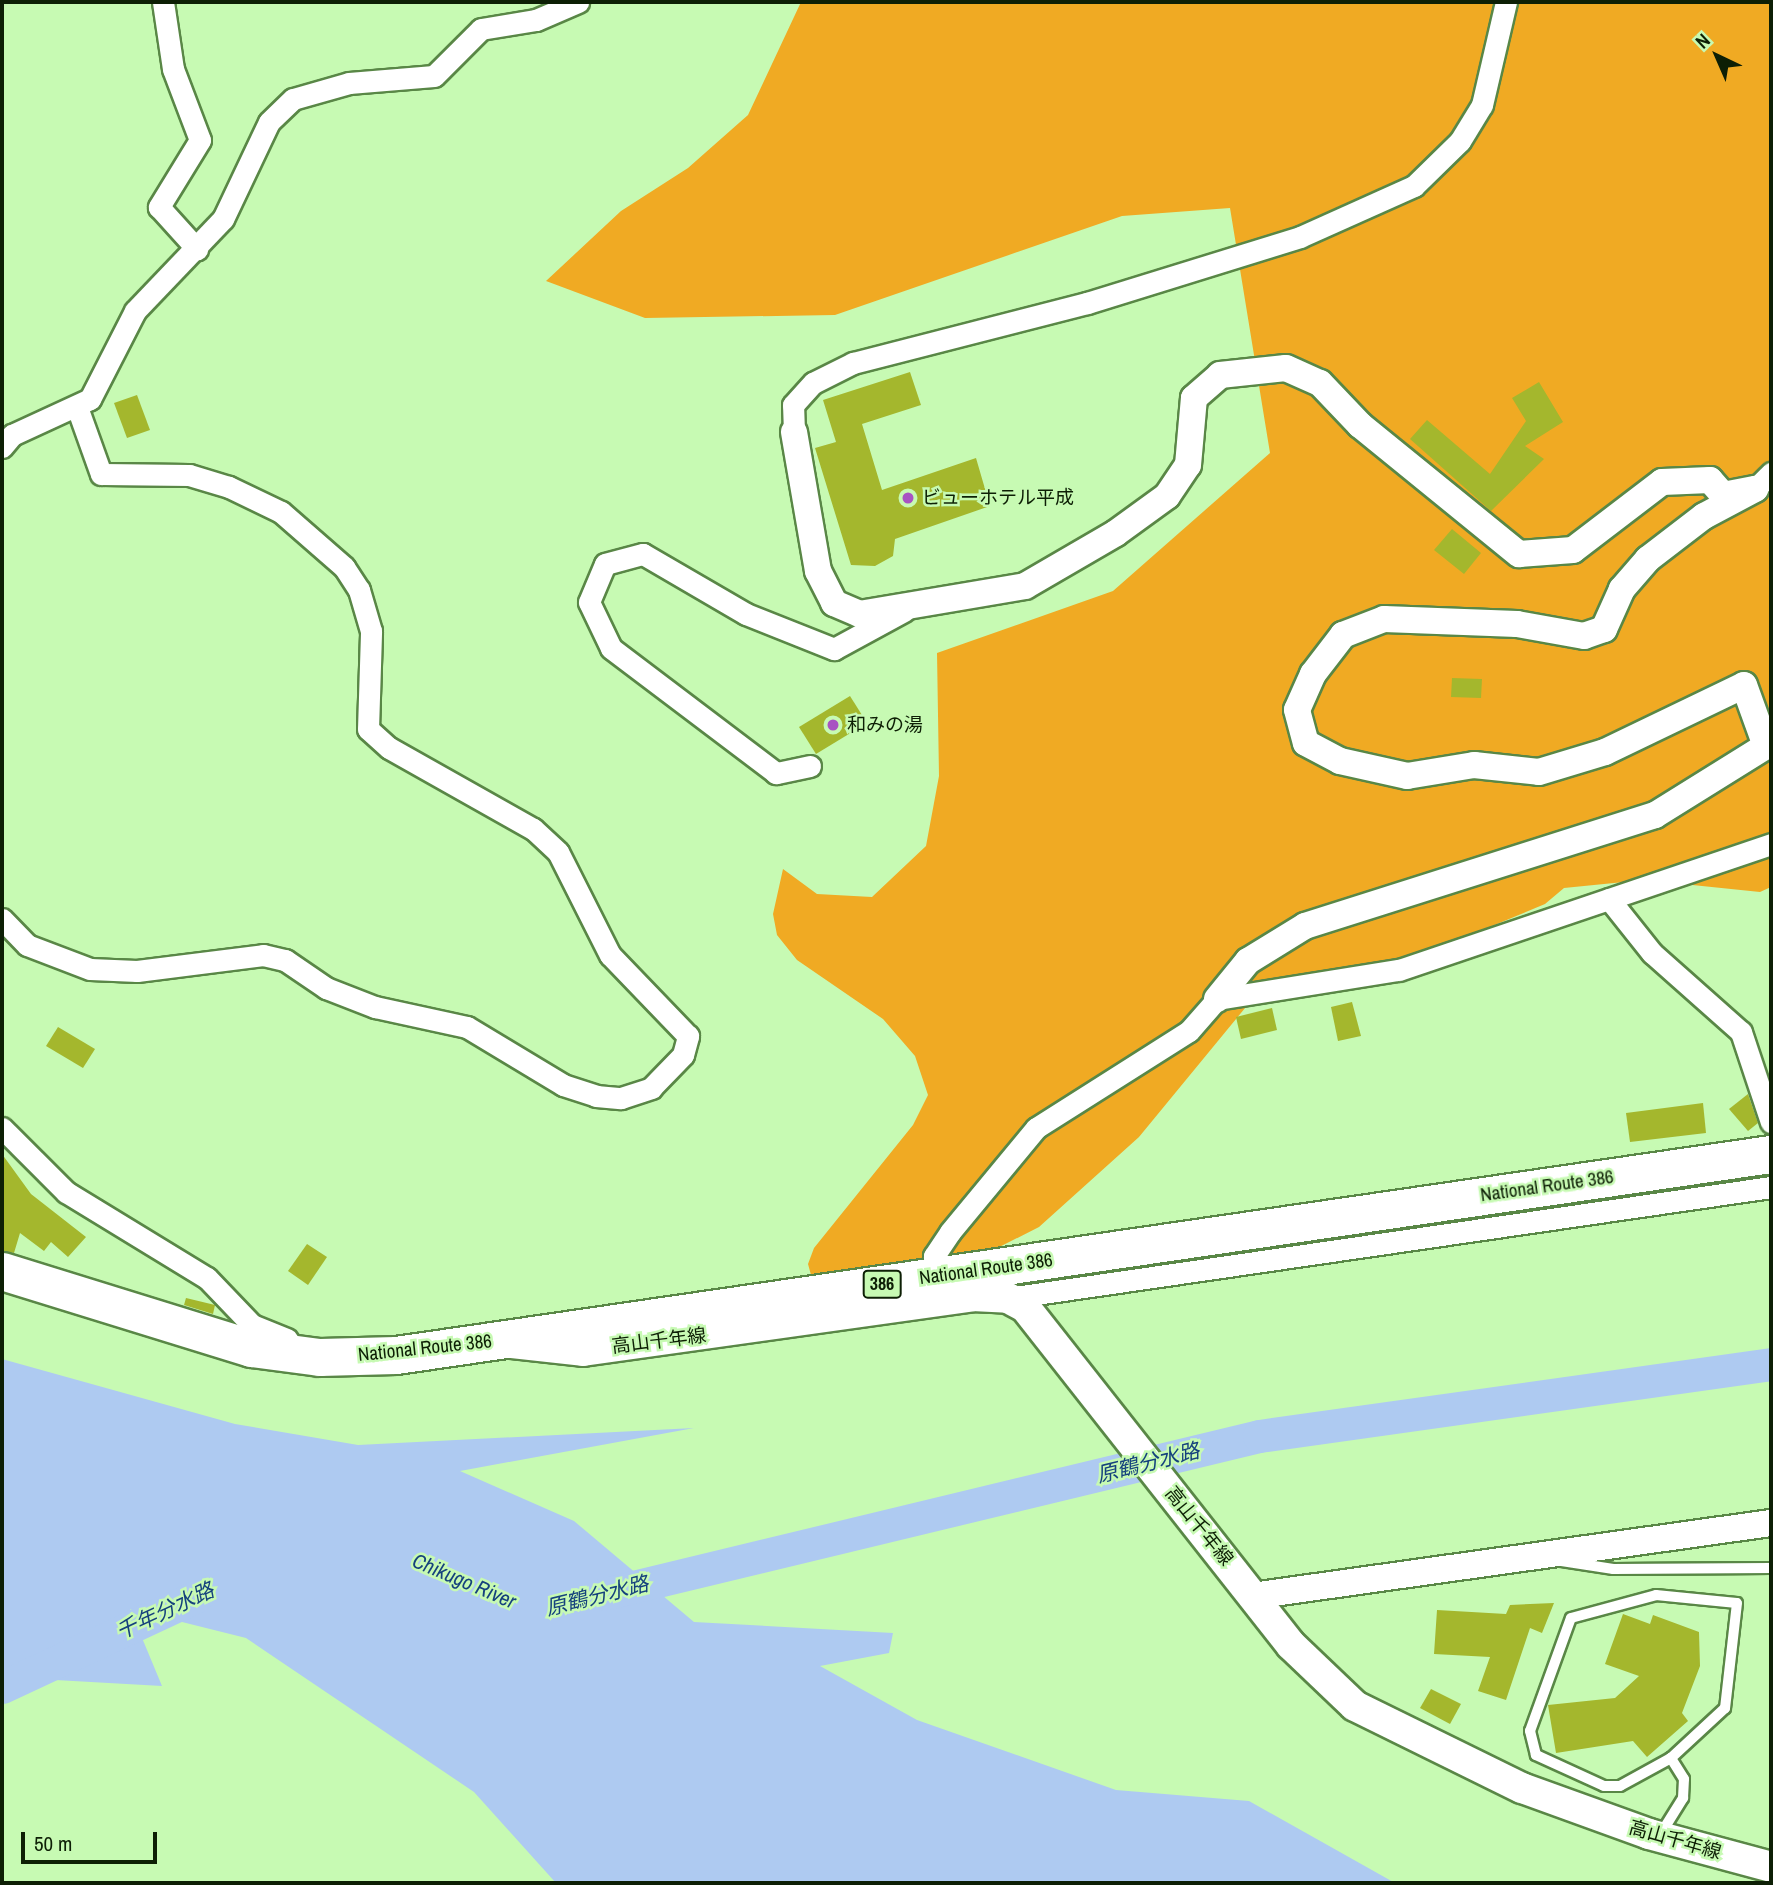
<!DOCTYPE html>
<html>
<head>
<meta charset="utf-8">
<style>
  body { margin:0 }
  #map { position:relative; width:1773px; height:1885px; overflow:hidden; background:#c7fab3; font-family:"Archivo Narrow","Noto Sans JP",sans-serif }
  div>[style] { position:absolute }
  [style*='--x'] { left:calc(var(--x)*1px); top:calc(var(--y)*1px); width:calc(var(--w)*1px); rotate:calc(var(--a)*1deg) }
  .forest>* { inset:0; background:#f0aa23 }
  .water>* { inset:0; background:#aecaf1 }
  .river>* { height:33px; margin:-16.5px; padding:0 16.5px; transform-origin:16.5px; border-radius:16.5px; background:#aecaf1 }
  .building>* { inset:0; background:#a4b72d }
  .roads { filter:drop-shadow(2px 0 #598746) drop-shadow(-2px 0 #598746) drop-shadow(0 2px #598746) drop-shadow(0 -2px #598746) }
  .service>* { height:10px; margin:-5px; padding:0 5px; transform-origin:5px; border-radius:5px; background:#fff }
  .minor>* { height:21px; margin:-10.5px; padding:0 10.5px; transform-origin:10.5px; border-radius:10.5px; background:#fff }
  .tertiary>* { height:26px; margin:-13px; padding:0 13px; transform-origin:13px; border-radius:13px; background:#fff }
  .secondary>* { height:30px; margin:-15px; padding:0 15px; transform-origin:15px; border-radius:15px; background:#fff }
  .trunk>* { height:37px; margin:-18.5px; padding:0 18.5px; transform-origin:18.5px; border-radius:18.5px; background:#fff }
  .dots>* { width:19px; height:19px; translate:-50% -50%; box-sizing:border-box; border:4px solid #c7fab3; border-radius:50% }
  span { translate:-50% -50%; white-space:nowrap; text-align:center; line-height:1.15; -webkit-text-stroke:5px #c7fab3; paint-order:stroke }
  .shield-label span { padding:2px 5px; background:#c7fab3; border:2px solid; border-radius:5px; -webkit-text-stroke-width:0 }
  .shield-label { font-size:18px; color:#0d1f05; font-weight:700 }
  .poi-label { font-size:19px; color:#0d1f05 }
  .left { translate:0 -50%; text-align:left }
  .street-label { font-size:19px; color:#0d1f05 }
  .water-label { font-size:21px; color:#15417d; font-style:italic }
  .frame { position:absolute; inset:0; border:4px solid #0d1f05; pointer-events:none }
  .north { position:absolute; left:1682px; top:21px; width:70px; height:70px; -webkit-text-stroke:5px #c7fab3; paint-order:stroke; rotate:316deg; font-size:19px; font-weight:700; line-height:28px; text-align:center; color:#0d1f05 }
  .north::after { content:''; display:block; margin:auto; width:24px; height:32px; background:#0d1f05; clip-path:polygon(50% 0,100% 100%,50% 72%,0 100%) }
  .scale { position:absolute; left:21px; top:1832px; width:136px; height:32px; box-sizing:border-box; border:4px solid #0d1f05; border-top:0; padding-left:9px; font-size:21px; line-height:24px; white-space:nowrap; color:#0d1f05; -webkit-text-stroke:5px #c7fab3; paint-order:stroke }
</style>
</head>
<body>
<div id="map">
  <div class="forest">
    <div style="clip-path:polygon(801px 2px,1771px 2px,1771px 887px,1760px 892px,1644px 880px,1564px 888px,1545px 904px,1451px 943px,1250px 1002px,1139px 1137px,1039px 1227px,950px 1272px,814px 1286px,808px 1264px,814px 1248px,913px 1125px,928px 1095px,915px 1056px,883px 1019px,797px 960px,777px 935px,773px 914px,783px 869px,817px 894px,872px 897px,926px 846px,939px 776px,937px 653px,1113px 591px,1270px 453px,1230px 208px,1122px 216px,835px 315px,645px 318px,546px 281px,621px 211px,688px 168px,748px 115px)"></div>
  </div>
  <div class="water">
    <div style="clip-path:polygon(2px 1359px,235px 1424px,358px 1445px,694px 1428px,460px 1471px,574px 1521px,694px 1622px,893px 1633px,889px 1653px,820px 1666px,917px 1720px,1116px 1790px,1249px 1801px,1395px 1883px,556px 1883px,474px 1792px,246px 1638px,130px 1609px,162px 1686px,2px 1677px)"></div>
  </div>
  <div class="river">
    <div style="--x:604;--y:1594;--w:674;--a:-13.56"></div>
    <div style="--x:1259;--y:1436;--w:517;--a:-8"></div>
    <div style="--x:2;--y:1687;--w:215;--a:-25"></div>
  </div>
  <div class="building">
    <div style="clip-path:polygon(910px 372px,921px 405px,862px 424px,882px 490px,976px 458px,990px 506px,895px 539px,893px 556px,875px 566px,851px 565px,815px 448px,836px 442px,823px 400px)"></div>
    <div style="clip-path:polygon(1539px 382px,1563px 422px,1525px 446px,1544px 459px,1491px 511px,1410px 439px,1427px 420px,1490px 474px,1526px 421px,1512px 398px)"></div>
    <div style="clip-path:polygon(137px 395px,150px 430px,127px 438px,114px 403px)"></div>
    <div style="clip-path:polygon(1452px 529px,1481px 553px,1464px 574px,1434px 550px)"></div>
    <div style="clip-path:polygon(1452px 678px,1482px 679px,1481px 698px,1451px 697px)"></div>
    <div style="clip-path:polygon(850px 696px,867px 723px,816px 754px,799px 727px)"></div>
    <div style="clip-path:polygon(1352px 1002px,1361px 1036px,1338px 1041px,1331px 1007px)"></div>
    <div style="clip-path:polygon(1272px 1008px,1277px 1030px,1241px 1039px,1236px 1017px)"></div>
    <div style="clip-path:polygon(58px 1027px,95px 1049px,83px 1068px,46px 1046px)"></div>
    <div style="clip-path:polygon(1748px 1094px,1758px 1123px,1748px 1131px,1729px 1109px)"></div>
    <div style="clip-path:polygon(1703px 1103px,1706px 1133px,1630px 1142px,1626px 1113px)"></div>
    <div style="clip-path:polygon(2px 1154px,31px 1194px,86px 1237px,68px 1257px,51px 1242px,44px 1251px,20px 1233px,14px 1253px,2px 1251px)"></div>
    <div style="clip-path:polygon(307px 1244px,327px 1257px,308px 1285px,288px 1271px)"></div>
    <div style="clip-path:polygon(186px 1298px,215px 1305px,213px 1314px,184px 1305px)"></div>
    <div style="clip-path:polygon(1554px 1603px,1542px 1633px,1530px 1628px,1506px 1700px,1478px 1691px,1490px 1657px,1434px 1654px,1437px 1610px,1506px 1614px,1510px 1605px)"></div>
    <div style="clip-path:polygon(1623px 1614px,1650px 1624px,1653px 1615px,1699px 1632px,1700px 1666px,1682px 1713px,1688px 1721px,1647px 1757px,1633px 1741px,1556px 1753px,1548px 1705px,1615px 1698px,1639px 1676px,1605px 1664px)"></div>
    <div style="clip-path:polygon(1431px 1689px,1461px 1704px,1450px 1724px,1420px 1708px)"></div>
  </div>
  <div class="roads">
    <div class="service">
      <div style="--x:1555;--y:1560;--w:59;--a:8.8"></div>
      <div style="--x:1613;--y:1569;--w:158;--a:-0.4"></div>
      <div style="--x:1656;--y:1595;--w:81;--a:5.6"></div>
      <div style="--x:1737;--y:1603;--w:106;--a:96.5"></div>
      <div style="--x:1725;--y:1708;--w:74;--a:137.2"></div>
      <div style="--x:1671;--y:1758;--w:58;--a:151.2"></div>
      <div style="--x:1620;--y:1786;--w:16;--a:180"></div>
      <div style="--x:1604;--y:1786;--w:75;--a:-155.5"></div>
      <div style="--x:1536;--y:1755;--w:25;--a:-104"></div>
      <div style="--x:1530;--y:1731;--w:120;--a:-70.1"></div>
      <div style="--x:1571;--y:1618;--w:88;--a:-15.1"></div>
      <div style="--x:1660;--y:1835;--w:44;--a:-58.1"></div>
      <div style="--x:1683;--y:1798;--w:19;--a:-87"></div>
      <div style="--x:1684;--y:1779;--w:25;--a:-122"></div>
    </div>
    <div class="minor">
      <div style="--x:163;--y:2;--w:68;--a:81.5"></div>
      <div style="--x:173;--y:69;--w:76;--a:69.2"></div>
      <div style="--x:200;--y:140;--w:79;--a:121.5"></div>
      <div style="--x:159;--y:207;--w:57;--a:47.9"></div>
      <div style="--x:794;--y:432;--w:27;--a:-92"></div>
      <div style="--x:793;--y:405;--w:30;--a:-48"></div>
      <div style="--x:813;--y:383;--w:45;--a:-26.6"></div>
      <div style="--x:853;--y:363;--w:242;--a:-14.4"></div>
      <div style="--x:1087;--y:303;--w:223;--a:-17.2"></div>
      <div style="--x:1300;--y:237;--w:125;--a:-24.1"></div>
      <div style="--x:1414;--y:186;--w:64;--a:-44.4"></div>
      <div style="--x:1460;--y:141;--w:42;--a:-58.6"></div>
      <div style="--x:1482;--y:105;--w:106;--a:-76.9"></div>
      <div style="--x:2;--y:447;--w:16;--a:-50"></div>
      <div style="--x:12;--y:435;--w:86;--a:-24.8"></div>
      <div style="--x:90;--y:399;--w:99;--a:-62.9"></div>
      <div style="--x:135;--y:311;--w:127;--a:-46.3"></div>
      <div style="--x:223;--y:219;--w:107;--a:-64.6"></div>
      <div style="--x:269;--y:122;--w:33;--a:-44"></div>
      <div style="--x:293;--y:99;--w:58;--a:-15.9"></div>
      <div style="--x:349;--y:83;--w:85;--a:-4.7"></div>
      <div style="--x:434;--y:76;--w:66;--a:-45"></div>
      <div style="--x:481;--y:29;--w:56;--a:-9.3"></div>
      <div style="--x:536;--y:20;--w:46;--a:-23.2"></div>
      <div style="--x:1755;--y:489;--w:23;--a:-45"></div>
      <div style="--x:810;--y:766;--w:35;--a:168"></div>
      <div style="--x:776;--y:773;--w:207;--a:-142.9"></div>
      <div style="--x:611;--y:648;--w:51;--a:-115.6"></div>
      <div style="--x:589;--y:602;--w:41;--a:-67.2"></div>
      <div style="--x:605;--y:564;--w:39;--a:-15"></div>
      <div style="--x:643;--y:554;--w:119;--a:30.2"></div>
      <div style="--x:746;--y:614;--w:95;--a:21.7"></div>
      <div style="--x:834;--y:649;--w:80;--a:-28.5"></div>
      <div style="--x:1609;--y:899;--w:69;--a:51.5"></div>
      <div style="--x:1652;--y:953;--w:119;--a:41.6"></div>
      <div style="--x:1741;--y:1032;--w:95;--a:71.6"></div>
      <div style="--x:2;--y:919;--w:36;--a:46"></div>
      <div style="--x:27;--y:945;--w:67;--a:20.9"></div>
      <div style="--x:90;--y:969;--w:47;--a:2.4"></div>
      <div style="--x:137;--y:971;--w:127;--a:-7.2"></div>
      <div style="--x:263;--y:955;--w:23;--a:13"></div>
      <div style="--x:285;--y:960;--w:50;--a:34.3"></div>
      <div style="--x:326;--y:988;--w:53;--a:21.2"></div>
      <div style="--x:375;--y:1007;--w:94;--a:12.3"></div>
      <div style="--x:467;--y:1027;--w:112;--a:31.1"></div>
      <div style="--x:563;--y:1085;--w:35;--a:18"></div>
      <div style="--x:596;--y:1096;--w:25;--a:5"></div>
      <div style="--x:621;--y:1098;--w:32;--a:-18"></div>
      <div style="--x:651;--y:1088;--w:46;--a:-45.9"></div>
      <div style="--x:683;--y:1055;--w:20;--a:-75"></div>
      <div style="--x:688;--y:1036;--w:112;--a:-133.9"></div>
      <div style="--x:610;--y:955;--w:115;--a:-116.8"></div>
      <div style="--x:558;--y:852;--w:34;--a:-137"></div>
      <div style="--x:533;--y:829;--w:165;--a:-150.6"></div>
      <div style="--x:389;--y:748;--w:28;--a:-138"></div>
      <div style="--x:368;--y:729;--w:98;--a:-88.2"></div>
      <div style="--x:371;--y:631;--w:43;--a:-106.3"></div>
      <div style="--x:359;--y:590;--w:27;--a:-123"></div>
      <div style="--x:344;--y:567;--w:84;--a:-138.9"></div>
      <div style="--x:281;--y:512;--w:58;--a:-154.3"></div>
      <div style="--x:229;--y:487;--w:42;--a:-163.3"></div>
      <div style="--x:189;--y:475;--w:88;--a:-179.3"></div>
      <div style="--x:101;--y:474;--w:71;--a:-109.7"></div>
      <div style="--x:2;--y:1128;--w:91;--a:45"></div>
      <div style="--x:66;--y:1192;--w:165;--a:31.4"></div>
      <div style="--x:207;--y:1278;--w:65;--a:46.2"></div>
      <div style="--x:252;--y:1325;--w:38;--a:22"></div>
      <div style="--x:935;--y:1277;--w:21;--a:-93"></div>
      <div style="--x:934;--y:1256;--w:29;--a:-56"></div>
      <div style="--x:950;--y:1232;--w:135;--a:-50.4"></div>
      <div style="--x:1036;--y:1128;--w:181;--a:-32.4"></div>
      <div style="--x:1189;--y:1031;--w:43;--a:-48.8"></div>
      <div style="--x:1217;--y:999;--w:184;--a:-9.1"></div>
      <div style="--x:1399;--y:970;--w:393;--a:-18.7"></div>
      <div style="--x:1008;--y:1298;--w:771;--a:-8.28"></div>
    </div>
    <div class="tertiary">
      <div style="--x:794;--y:432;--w:141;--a:80.2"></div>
      <div style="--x:818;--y:571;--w:36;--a:63"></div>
      <div style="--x:834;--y:603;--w:28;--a:23"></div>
      <div style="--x:860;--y:614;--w:167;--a:-9.6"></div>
      <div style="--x:1025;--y:586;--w:105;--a:-30.2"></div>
      <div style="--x:1116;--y:533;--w:63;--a:-36"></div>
      <div style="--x:1167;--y:496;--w:37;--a:-56"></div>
      <div style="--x:1188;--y:465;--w:67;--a:-84.9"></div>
      <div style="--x:1194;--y:398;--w:35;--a:-41"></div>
      <div style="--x:1220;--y:375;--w:66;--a:-6.1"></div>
      <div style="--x:1286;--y:368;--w:37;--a:24"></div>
      <div style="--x:1320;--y:383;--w:58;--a:46.4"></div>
      <div style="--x:1360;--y:425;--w:205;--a:39.1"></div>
      <div style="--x:1519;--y:554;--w:54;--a:-4.2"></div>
      <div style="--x:1573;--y:550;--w:112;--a:-37.4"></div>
      <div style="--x:1662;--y:482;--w:48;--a:-2.4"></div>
      <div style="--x:1710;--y:480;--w:20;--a:49"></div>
      <div style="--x:1723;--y:495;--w:33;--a:-11"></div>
      <div style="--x:1755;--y:489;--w:58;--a:152.1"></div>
      <div style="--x:1704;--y:516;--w:71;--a:142.5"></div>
      <div style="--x:1648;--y:559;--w:40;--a:131"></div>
      <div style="--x:1622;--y:589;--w:44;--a:114.2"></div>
      <div style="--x:1604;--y:629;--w:21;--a:161"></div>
      <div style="--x:1584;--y:636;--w:68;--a:-169.8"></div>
      <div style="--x:1517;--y:624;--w:133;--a:-177.8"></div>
      <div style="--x:1384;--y:619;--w:44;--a:158.7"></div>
      <div style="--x:1343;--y:635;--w:49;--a:127.6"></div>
      <div style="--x:1313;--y:674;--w:39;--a:114"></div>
      <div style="--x:1297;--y:710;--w:34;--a:75"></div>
      <div style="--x:1306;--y:743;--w:38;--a:28"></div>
      <div style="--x:1340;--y:761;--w:69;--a:12.6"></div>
      <div style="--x:1407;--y:776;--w:68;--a:-9.3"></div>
      <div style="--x:1474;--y:765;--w:65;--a:6.1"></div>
      <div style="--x:1539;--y:772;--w:69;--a:-16.9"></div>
      <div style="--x:1605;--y:752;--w:154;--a:-25.7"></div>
      <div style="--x:1744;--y:685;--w:65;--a:70.2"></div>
      <div style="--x:1766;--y:746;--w:131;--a:148.1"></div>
      <div style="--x:1655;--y:815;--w:367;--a:162.4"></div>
      <div style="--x:1305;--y:926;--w:67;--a:148.4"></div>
      <div style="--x:1248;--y:961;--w:49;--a:129.2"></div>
      <div style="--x:1252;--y:1596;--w:524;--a:-8.01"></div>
    </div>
    <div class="secondary">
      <div style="--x:512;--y:1343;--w:71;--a:6.4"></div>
      <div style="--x:583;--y:1351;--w:393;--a:-8"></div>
      <div style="--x:972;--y:1296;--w:36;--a:3"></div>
      <div style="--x:1008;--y:1298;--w:19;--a:28"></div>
      <div style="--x:1025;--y:1307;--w:430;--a:51.8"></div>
      <div style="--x:1291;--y:1645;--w:88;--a:43.6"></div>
      <div style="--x:1355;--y:1706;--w:186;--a:26.2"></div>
      <div style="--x:1522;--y:1788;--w:135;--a:19.9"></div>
      <div style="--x:1649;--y:1834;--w:126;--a:15.1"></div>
    </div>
    <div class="trunk">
      <div style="--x:2;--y:1271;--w:261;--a:17.2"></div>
      <div style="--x:251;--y:1348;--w:69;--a:7.5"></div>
      <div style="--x:319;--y:1357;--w:77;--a:-1.5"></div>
      <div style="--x:396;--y:1355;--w:1390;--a:-8.32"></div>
    </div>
  </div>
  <div class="dots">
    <div style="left:908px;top:498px;background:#a854c2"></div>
    <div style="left:833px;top:725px;background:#a854c2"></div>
  </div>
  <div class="shield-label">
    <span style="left:882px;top:1284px">386</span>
  </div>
  <div class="poi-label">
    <span class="left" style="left:922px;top:498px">ビューホテル平成</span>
    <span class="left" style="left:847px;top:725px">和みの湯</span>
  </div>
  <div class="street-label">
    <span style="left:1547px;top:1186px;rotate:-8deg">National Route 386</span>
    <span style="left:986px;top:1269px;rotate:-8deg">National Route 386</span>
    <span style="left:659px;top:1341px;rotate:-7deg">高山千年線</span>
    <span style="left:425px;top:1348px;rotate:-6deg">National Route 386</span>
    <span style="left:1199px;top:1526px;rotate:51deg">高山千年線</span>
    <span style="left:1675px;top:1840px;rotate:16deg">高山千年線</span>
  </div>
  <div class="water-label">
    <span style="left:1148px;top:1463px;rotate:-14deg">原鶴分水路</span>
    <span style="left:464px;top:1581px;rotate:23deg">Chikugo River</span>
    <span style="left:597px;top:1596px;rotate:-14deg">原鶴分水路</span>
    <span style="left:165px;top:1611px;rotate:-25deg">千年分水路</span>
  </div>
  <div class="frame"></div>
  <div class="north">N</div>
  <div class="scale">50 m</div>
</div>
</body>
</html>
